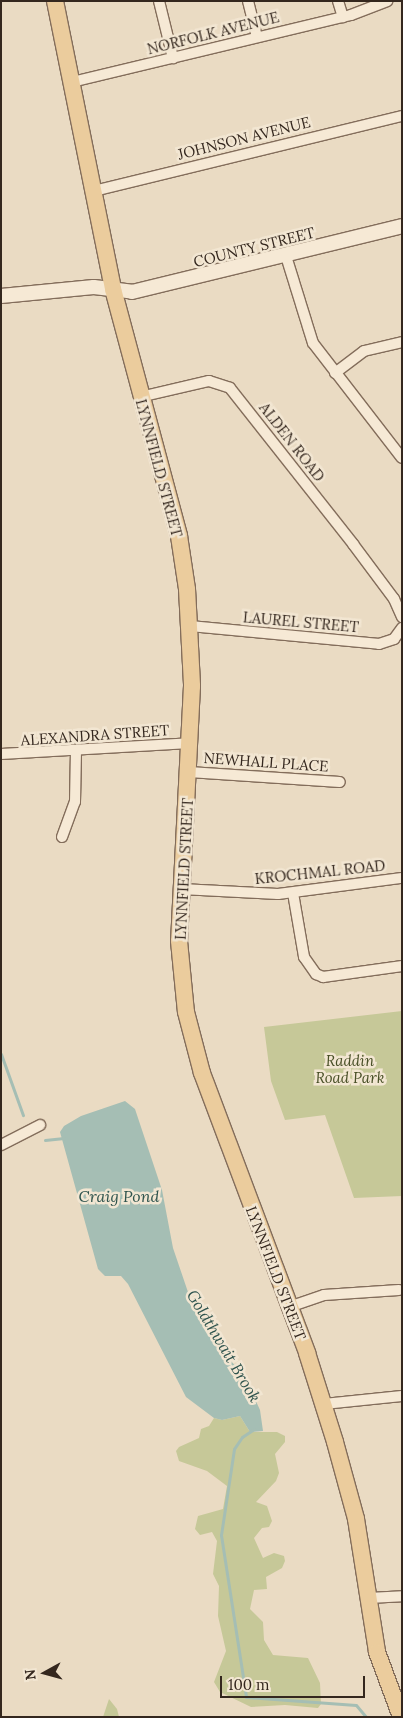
<!DOCTYPE html>
<html>
<head>
<meta charset="utf-8">
<style>
  body { margin:0 }
  #map { position:relative; width:403px; height:1718px; overflow:hidden; background:#eadbc3; font-family:Lora,serif }
  div>[style] { position:absolute }
  [style*='--x'] { left:calc(var(--x)*1px); top:calc(var(--y)*1px); width:calc(var(--w)*1px); rotate:calc(var(--a)*1deg) }
  .green>* { inset:0; background:#c6c898 }
  .water>* { inset:0; background:#a5beb4 }
  .stream>* { height:3px; margin:-1.5px; padding:0 1.5px; transform-origin:1.5px; border-radius:1.5px; background:#a5beb4 }
  .roads { filter:drop-shadow(1px 0 #836d5b) drop-shadow(-1px 0 #836d5b) drop-shadow(0 1px #836d5b) drop-shadow(0 -1px #836d5b) }
  .minor>* { height:10px; margin:-5px; padding:0 5px; transform-origin:5px; border-radius:5px; background:#f6e9d5 }
  .secondary>* { height:14px; margin:-7px; padding:0 7px; transform-origin:7px; border-radius:7px; background:#f6e9d5 }
  .primary>* { height:16px; margin:-8px; padding:0 8px; transform-origin:8px; border-radius:8px; background:#ebcc9d }
  span { translate:-50% -50%; white-space:nowrap; text-align:center; line-height:1.15; -webkit-text-stroke:5px #f2e6d2; paint-order:stroke }
  .street-label { font-size:15px; color:#34271e }
  .park-label { font-size:15px; color:#484f26; font-style:italic }
  .water-label { font-size:16px; color:#2e534d; font-style:italic }
  .frame { position:absolute; inset:0; border:2px solid #34271e; pointer-events:none }
  .north { position:absolute; left:20px; top:1648px; width:50px; height:50px; -webkit-text-stroke:4px #f2e6d2; paint-order:stroke; rotate:263deg; font-size:14px; font-weight:700; line-height:20px; text-align:center; color:#34271e }
  .north::after { content:''; display:block; margin:auto; width:18px; height:22px; background:#34271e; clip-path:polygon(50% 0,100% 100%,50% 72%,0 100%) }
  .scale { position:absolute; left:220px; top:1676px; width:145px; height:22px; box-sizing:border-box; border:2px solid #34271e; border-top:0; padding-left:6px; font-size:15px; line-height:18px; white-space:nowrap; color:#34271e; -webkit-text-stroke:4px #f2e6d2; paint-order:stroke }
</style>
</head>
<body>
<div id="map">
  <div class="green">
    <div style="clip-path:polygon(402px 1011px,402px 1196px,354px 1198px,325px 1115px,285px 1120px,271px 1081px,264px 1027px)"></div>
    <div style="clip-path:polygon(240px 1416px,250px 1432px,277px 1432px,285px 1436px,285px 1442px,275px 1454px,279px 1473px,276px 1481px,256px 1502px,267px 1506px,272px 1521px,269px 1527px,262px 1528px,254px 1538px,263px 1558px,274px 1553px,284px 1556px,285px 1561px,282px 1568px,266px 1577px,267px 1589px,254px 1590px,250px 1609px,263px 1622px,264px 1640px,273px 1655px,308px 1658px,320px 1683px,321px 1704px,318px 1708px,285px 1705px,251px 1707px,220px 1692px,214px 1682px,226px 1651px,218px 1616px,219px 1586px,213px 1574px,217px 1541px,212px 1532px,200px 1535px,195px 1529px,198px 1516px,223px 1509px,227px 1486px,207px 1471px,179px 1461px,176px 1451px,179px 1447px,199px 1438px,201px 1429px,209px 1426px,214px 1418px,222px 1420px)"></div>
    <div style="clip-path:polygon(109px 1699px,117px 1709px,119px 1717px,103px 1717px)"></div>
  </div>
  <div class="water">
    <div style="clip-path:polygon(125px 1101px,135px 1109px,162px 1190px,173px 1248px,189px 1295px,228px 1358px,244px 1375px,260px 1410px,263px 1431px,250px 1432px,240px 1416px,222px 1420px,214px 1418px,186px 1397px,128px 1284px,121px 1276px,105px 1276px,98px 1269px,60px 1132px,64px 1126px,81px 1116px)"></div>
  </div>
  <div class="stream">
    <div style="--x:1;--y:1054;--w:65;--a:70.2"></div>
    <div style="--x:45;--y:1140;--w:19;--a:-6"></div>
    <div style="--x:254;--y:1429;--w:14;--a:146"></div>
    <div style="--x:242;--y:1437;--w:14;--a:124"></div>
    <div style="--x:234;--y:1449;--w:87;--a:98.6"></div>
    <div style="--x:221;--y:1535;--w:164;--a:81.2"></div>
    <div style="--x:246;--y:1697;--w:110;--a:4.2"></div>
    <div style="--x:356;--y:1705;--w:16;--a:50"></div>
  </div>
  <div class="roads">
    <div class="minor">
      <div style="--x:159;--y:1;--w:59;--a:76.2"></div>
      <div style="--x:248;--y:1;--w:37;--a:76"></div>
      <div style="--x:338;--y:1;--w:17;--a:73"></div>
      <div style="--x:72;--y:82;--w:287;--a:-13.5"></div>
      <div style="--x:351;--y:15;--w:39;--a:-21"></div>
      <div style="--x:94;--y:191;--w:317;--a:-13.7"></div>
      <div style="--x:286;--y:256;--w:91;--a:72.8"></div>
      <div style="--x:313;--y:343;--w:145;--a:52.3"></div>
      <div style="--x:335;--y:373;--w:36;--a:-37"></div>
      <div style="--x:364;--y:351;--w:39;--a:-13"></div>
      <div style="--x:140;--y:397;--w:71;--a:-13.1"></div>
      <div style="--x:209;--y:381;--w:22;--a:18"></div>
      <div style="--x:230;--y:388;--w:199;--a:51.7"></div>
      <div style="--x:353;--y:544;--w:69;--a:53.3"></div>
      <div style="--x:394;--y:599;--w:20;--a:66"></div>
      <div style="--x:190;--y:626;--w:190;--a:5.4"></div>
      <div style="--x:379;--y:644;--w:16;--a:-18"></div>
      <div style="--x:394;--y:639;--w:14;--a:-54"></div>
      <div style="--x:1;--y:754;--w:189;--a:-3.3"></div>
      <div style="--x:189;--y:772;--w:151;--a:3.8"></div>
      <div style="--x:62;--y:837;--w:37;--a:-70"></div>
      <div style="--x:75;--y:802;--w:52;--a:-88.9"></div>
      <div style="--x:181;--y:889;--w:97;--a:3"></div>
      <div style="--x:278;--y:894;--w:125;--a:-7.4"></div>
      <div style="--x:293;--y:893;--w:65;--a:80.2"></div>
      <div style="--x:304;--y:957;--w:21;--a:55"></div>
      <div style="--x:316;--y:974;--w:8;--a:23"></div>
      <div style="--x:323;--y:977;--w:80;--a:-7.9"></div>
      <div style="--x:1;--y:1145;--w:44;--a:-27.1"></div>
      <div style="--x:289;--y:1307;--w:37;--a:-19"></div>
      <div style="--x:324;--y:1295;--w:75;--a:-3.8"></div>
      <div style="--x:324;--y:1404;--w:78;--a:-5.9"></div>
      <div style="--x:369;--y:1598;--w:33;--a:-3"></div>
    </div>
    <div class="secondary">
      <div style="--x:1;--y:296;--w:93;--a:-5.5"></div>
      <div style="--x:94;--y:287;--w:38;--a:7"></div>
      <div style="--x:132;--y:292;--w:278;--a:-13.7"></div>
    </div>
    <div class="primary">
      <div style="--x:55;--y:1;--w:294;--a:78.6"></div>
      <div style="--x:113;--y:289;--w:256;--a:75"></div>
      <div style="--x:179;--y:536;--w:54;--a:81.4"></div>
      <div style="--x:187;--y:589;--w:97;--a:87"></div>
      <div style="--x:192;--y:686;--w:255;--a:92.9"></div>
      <div style="--x:179;--y:941;--w:71;--a:84.4"></div>
      <div style="--x:186;--y:1012;--w:63;--a:75.3"></div>
      <div style="--x:202;--y:1073;--w:299;--a:69.4"></div>
      <div style="--x:307;--y:1353;--w:93;--a:72.5"></div>
      <div style="--x:335;--y:1442;--w:80;--a:74.7"></div>
      <div style="--x:356;--y:1519;--w:135;--a:81"></div>
      <div style="--x:377;--y:1652;--w:69;--a:69.7"></div>
    </div>
  </div>
  <div class="street-label">
    <span style="left:213px;top:33px;rotate:-14deg">NORFOLK AVENUE</span>
    <span style="left:244px;top:138px;rotate:-14deg">JOHNSON AVENUE</span>
    <span style="left:254px;top:247px;rotate:-14deg">COUNTY STREET</span>
    <span style="left:292px;top:442px;rotate:52deg">ALDEN ROAD</span>
    <span style="left:159px;top:468px;rotate:75deg">LYNNFIELD STREET</span>
    <span style="left:301px;top:622px;rotate:5deg">LAUREL STREET</span>
    <span style="left:95px;top:735px;rotate:-4deg">ALEXANDRA STREET</span>
    <span style="left:266px;top:762px;rotate:4deg">NEWHALL PLACE</span>
    <span style="left:184px;top:869px;rotate:-87deg">LYNNFIELD STREET</span>
    <span style="left:320px;top:872px;rotate:-6deg">KROCHMAL ROAD</span>
    <span style="left:276px;top:1273px;rotate:69deg">LYNNFIELD STREET</span>
  </div>
  <div class="park-label">
    <span style="left:350px;top:1069px">Raddin<br>Road Park</span>
  </div>
  <div class="water-label">
    <span style="left:119px;top:1196px">Craig Pond</span>
    <span style="left:224px;top:1346px;rotate:59deg">Goldthwait Brook</span>
  </div>
  <div class="frame"></div>
  <div class="north">N</div>
  <div class="scale">100 m</div>
</div>
</body>
</html>
